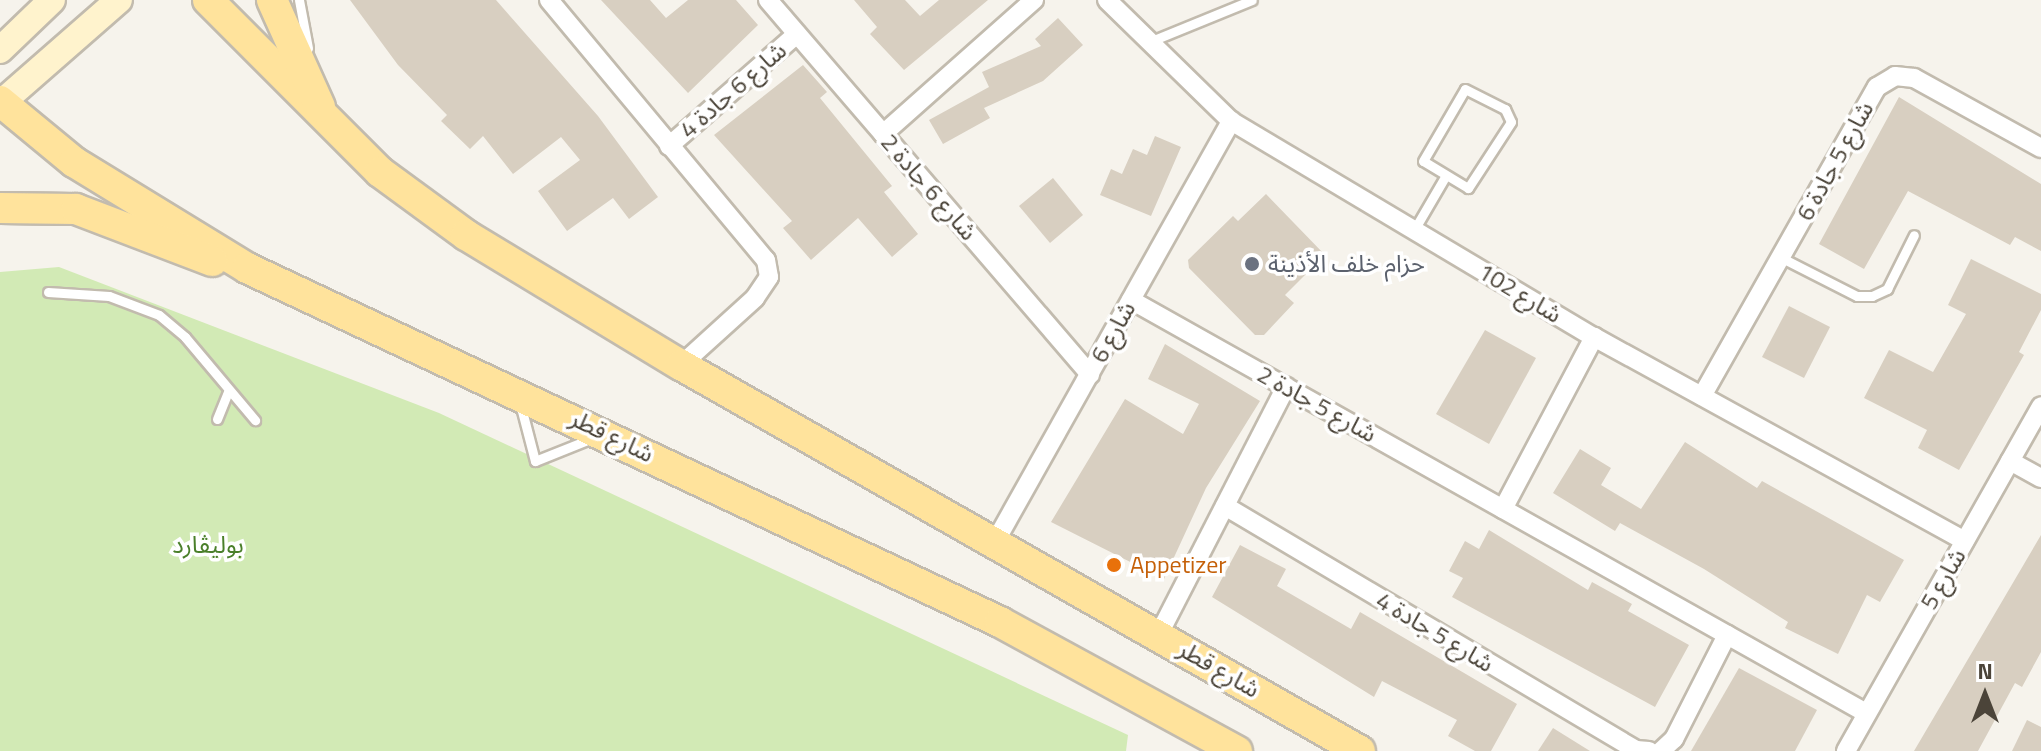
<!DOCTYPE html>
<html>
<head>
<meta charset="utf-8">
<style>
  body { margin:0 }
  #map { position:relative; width:2041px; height:751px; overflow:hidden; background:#f6f3ec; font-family:"Titillium Web","Noto Sans Arabic",sans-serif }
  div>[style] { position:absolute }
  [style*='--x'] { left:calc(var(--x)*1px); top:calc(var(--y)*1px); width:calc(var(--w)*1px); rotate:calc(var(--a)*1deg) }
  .green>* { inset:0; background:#d2eab5 }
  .building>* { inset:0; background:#d8cfc1 }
  .roads { filter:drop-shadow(2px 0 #c2bbae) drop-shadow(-2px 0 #c2bbae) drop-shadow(0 2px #c2bbae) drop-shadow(0 -2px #c2bbae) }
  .lane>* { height:9px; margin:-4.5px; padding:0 4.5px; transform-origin:4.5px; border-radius:4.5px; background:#fff }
  .street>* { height:18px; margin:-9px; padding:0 9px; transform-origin:9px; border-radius:9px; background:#fff }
  .secondary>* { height:26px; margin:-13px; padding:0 13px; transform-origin:13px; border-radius:13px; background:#fff3cd }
  .primary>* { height:30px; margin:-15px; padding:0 15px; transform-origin:15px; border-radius:15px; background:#ffe39c }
  .dots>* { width:22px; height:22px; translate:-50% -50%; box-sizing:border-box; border:4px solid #fff; border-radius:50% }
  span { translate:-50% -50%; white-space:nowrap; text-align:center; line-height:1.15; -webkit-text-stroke:7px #fff; paint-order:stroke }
  .street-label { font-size:24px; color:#4b4439 }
  .worship-label { font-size:24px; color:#5b616d }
  .left { translate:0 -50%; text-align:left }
  .park-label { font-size:24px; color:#4a7f2a }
  .food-label { font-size:24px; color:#c56008 }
  .north { position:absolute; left:1945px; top:655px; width:80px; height:80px; -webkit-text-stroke:6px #fff; paint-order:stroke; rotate:0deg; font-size:22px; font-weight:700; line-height:32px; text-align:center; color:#4b4439 }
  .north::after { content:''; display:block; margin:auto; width:28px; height:36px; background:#4b4439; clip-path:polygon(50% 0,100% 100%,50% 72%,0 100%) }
</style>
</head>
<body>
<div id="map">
  <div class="green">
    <div style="clip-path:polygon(59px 267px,439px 413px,1128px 735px,1126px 751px,0 751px,0 272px)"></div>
  </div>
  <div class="building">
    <div style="clip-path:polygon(350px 0,496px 0,598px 116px,658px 197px,629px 219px,613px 198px,567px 231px,538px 191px,580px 160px,561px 137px,513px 174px,483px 136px,470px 149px,441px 121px,447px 115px,398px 65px)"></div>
    <div style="clip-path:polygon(601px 0,650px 0,666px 18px,688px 0,736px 0,758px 25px,688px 93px)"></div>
    <div style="clip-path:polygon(854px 0,905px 0,920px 16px,939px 0,988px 0,904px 70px,870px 34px,877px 27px)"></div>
    <div style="clip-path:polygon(1058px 18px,1083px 45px,1043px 81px,984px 108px,990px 118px,943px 144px,929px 120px,989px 87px,982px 72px,1041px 46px,1035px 39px)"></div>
    <div style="clip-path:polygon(803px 65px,827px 92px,820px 98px,892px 186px,884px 192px,918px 234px,892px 257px,858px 218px,811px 260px,783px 228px,792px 221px,714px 135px)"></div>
    <div style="clip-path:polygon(1899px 97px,2041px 184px,2041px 251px,2015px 237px,2010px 245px,1908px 191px,1864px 269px,1819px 244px)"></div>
    <div style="clip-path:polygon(1155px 136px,1181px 147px,1151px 216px,1100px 195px,1111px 169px,1122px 174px,1133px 149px,1147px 155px)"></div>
    <div style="clip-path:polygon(1053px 178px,1083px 215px,1050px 243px,1019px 206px)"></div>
    <div style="clip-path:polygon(1266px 194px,1325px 255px,1285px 295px,1294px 303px,1264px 335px,1255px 335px,1189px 268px,1188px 260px,1233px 216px,1238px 221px)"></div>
    <div style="clip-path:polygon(1971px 259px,2041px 294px,2041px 310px,2019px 352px,2024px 355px,1959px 470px,1918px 448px,1927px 430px,1864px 398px,1889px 350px,1933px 372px,1966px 314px,1948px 305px)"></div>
    <div style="clip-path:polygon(1789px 306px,1830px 327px,1804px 378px,1762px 357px)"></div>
    <div style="clip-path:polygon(1485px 330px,1536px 358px,1489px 444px,1436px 414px)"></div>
    <div style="clip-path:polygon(1165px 344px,1260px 401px,1206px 488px,1164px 579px,1051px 522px,1125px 399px,1183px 434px,1199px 404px,1148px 379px)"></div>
    <div style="clip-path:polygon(1685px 442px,1757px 488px,1762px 481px,1904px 560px,1880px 602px,1867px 595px,1838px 654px,1785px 628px,1788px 622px,1704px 569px,1620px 523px,1615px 531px,1553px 493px,1580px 449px,1611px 468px,1601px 485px,1641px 509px)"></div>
    <div style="clip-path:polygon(1489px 530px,1588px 590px,1592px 582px,1632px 604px,1628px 611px,1689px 645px,1655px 707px,1452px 597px,1463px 578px,1449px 571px,1465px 541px,1479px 549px)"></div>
    <div style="clip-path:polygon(2041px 535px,2041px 652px,2022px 687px,2015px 683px,1978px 751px,1914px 751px)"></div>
    <div style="clip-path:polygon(1240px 545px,1286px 569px,1277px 586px,1351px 629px,1360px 612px,1517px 704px,1491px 751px,1475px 751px,1448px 736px,1457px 720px,1382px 681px,1374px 697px,1212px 597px)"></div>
    <div style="clip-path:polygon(1739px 668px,1817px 710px,1795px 751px,1691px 751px)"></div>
    <div style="clip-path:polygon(2027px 720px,2041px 727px,2041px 751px,2012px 751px)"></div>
    <div style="clip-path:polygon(1553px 728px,1590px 751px,1538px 751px)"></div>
  </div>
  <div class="roads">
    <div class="lane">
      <div style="--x:299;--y:0;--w:49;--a:79.4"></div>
      <div style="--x:1149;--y:42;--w:111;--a:-22.2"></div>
      <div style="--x:1465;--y:89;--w:45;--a:26.6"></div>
      <div style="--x:1505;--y:109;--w:14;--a:65"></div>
      <div style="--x:1511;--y:122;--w:79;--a:123.1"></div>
      <div style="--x:1468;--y:188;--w:52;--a:-149"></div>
      <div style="--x:1423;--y:161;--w:83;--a:-59.7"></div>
      <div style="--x:1414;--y:230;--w:61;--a:-59.7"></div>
      <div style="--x:1780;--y:257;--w:86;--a:26.9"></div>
      <div style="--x:1857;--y:296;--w:15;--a:0"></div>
      <div style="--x:1872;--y:296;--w:17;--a:-25"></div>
      <div style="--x:1887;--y:289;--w:60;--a:-63.4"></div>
      <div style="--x:48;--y:292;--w:61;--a:3.8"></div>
      <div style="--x:109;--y:296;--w:53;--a:20.8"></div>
      <div style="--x:159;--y:315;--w:34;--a:40"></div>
      <div style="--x:185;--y:337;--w:109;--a:49.9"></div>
      <div style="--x:521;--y:407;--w:56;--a:75.5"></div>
      <div style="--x:535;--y:461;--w:59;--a:-21.8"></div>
      <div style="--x:217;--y:419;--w:29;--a:-68"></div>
    </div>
    <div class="street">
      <div style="--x:549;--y:0;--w:339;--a:50.2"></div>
      <div style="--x:766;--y:260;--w:17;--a:80"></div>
      <div style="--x:769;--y:277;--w:25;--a:124"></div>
      <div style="--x:755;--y:298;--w:100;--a:137.8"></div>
      <div style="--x:768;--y:0;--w:494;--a:49.3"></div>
      <div style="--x:1107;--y:0;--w:173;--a:44.3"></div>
      <div style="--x:1231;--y:121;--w:422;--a:30.8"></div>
      <div style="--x:1594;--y:337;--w:423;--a:28.8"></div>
      <div style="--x:883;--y:134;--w:202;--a:-41.6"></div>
      <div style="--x:669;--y:146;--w:170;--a:-41.2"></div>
      <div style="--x:1131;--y:300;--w:843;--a:29.33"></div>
      <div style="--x:1702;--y:396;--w:355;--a:-60.5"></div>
      <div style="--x:1877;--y:87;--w:21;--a:-31"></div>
      <div style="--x:1895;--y:76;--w:19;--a:6"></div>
      <div style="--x:1914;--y:78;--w:145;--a:28.9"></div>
      <div style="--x:2010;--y:461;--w:35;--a:29"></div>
      <div style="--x:1225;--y:506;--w:478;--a:30.7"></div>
      <div style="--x:1636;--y:750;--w:13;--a:4"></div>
      <div style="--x:1503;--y:509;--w:195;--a:-62.1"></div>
      <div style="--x:995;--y:542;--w:483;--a:-60.7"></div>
      <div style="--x:1159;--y:634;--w:278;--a:-62.8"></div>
      <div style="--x:1661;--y:751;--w:18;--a:-43"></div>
      <div style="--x:1674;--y:739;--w:117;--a:-63"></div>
      <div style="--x:1846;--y:751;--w:396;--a:-60.5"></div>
    </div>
    <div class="secondary">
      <div style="--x:0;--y:50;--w:72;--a:-43.9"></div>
      <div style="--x:0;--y:104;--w:158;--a:-41.2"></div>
    </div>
    <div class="primary">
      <div style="--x:208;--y:0;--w:243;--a:45"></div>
      <div style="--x:380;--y:172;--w:107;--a:36.2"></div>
      <div style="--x:466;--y:235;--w:251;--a:31.2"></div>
      <div style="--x:681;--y:365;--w:781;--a:29.62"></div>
      <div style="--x:272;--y:0;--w:117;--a:65.8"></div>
      <div style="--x:0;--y:101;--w:96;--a:39.5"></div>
      <div style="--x:74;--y:162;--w:203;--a:31.5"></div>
      <div style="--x:247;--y:268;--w:832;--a:25.18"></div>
      <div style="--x:1000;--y:622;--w:270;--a:28.6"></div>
      <div style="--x:0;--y:208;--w:76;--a:0.8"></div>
      <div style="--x:76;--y:209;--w:146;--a:20.9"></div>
    </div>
  </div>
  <div class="dots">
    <div style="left:1252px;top:264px;background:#6b7280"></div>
    <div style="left:1114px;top:565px;background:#e8710a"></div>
  </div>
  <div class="street-label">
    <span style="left:733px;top:90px;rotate:-41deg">شارع 6 جادة 4</span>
    <span style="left:1835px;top:161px;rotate:-61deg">شارع 5 جادة 6</span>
    <span style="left:929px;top:187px;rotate:49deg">شارع 6 جادة 2</span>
    <span style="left:1520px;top:293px;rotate:31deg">شارع 102</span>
    <span style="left:1113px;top:332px;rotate:-61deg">شارع 6</span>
    <span style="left:1317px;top:404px;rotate:29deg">شارع 5 جادة 2</span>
    <span style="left:612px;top:436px;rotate:26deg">شارع قطر</span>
    <span style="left:1943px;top:579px;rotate:-60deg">شارع 5</span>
    <span style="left:1435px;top:632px;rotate:31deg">شارع 5 جادة 4</span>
    <span style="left:1219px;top:669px;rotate:30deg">شارع قطر</span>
  </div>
  <div class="worship-label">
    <span class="left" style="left:1268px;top:264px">حزام خلف الأذينة</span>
  </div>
  <div class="park-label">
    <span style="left:208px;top:545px">بوليڤارد</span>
  </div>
  <div class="food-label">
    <span class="left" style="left:1130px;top:565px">Appetizer</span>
  </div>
  <div class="north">N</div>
</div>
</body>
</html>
